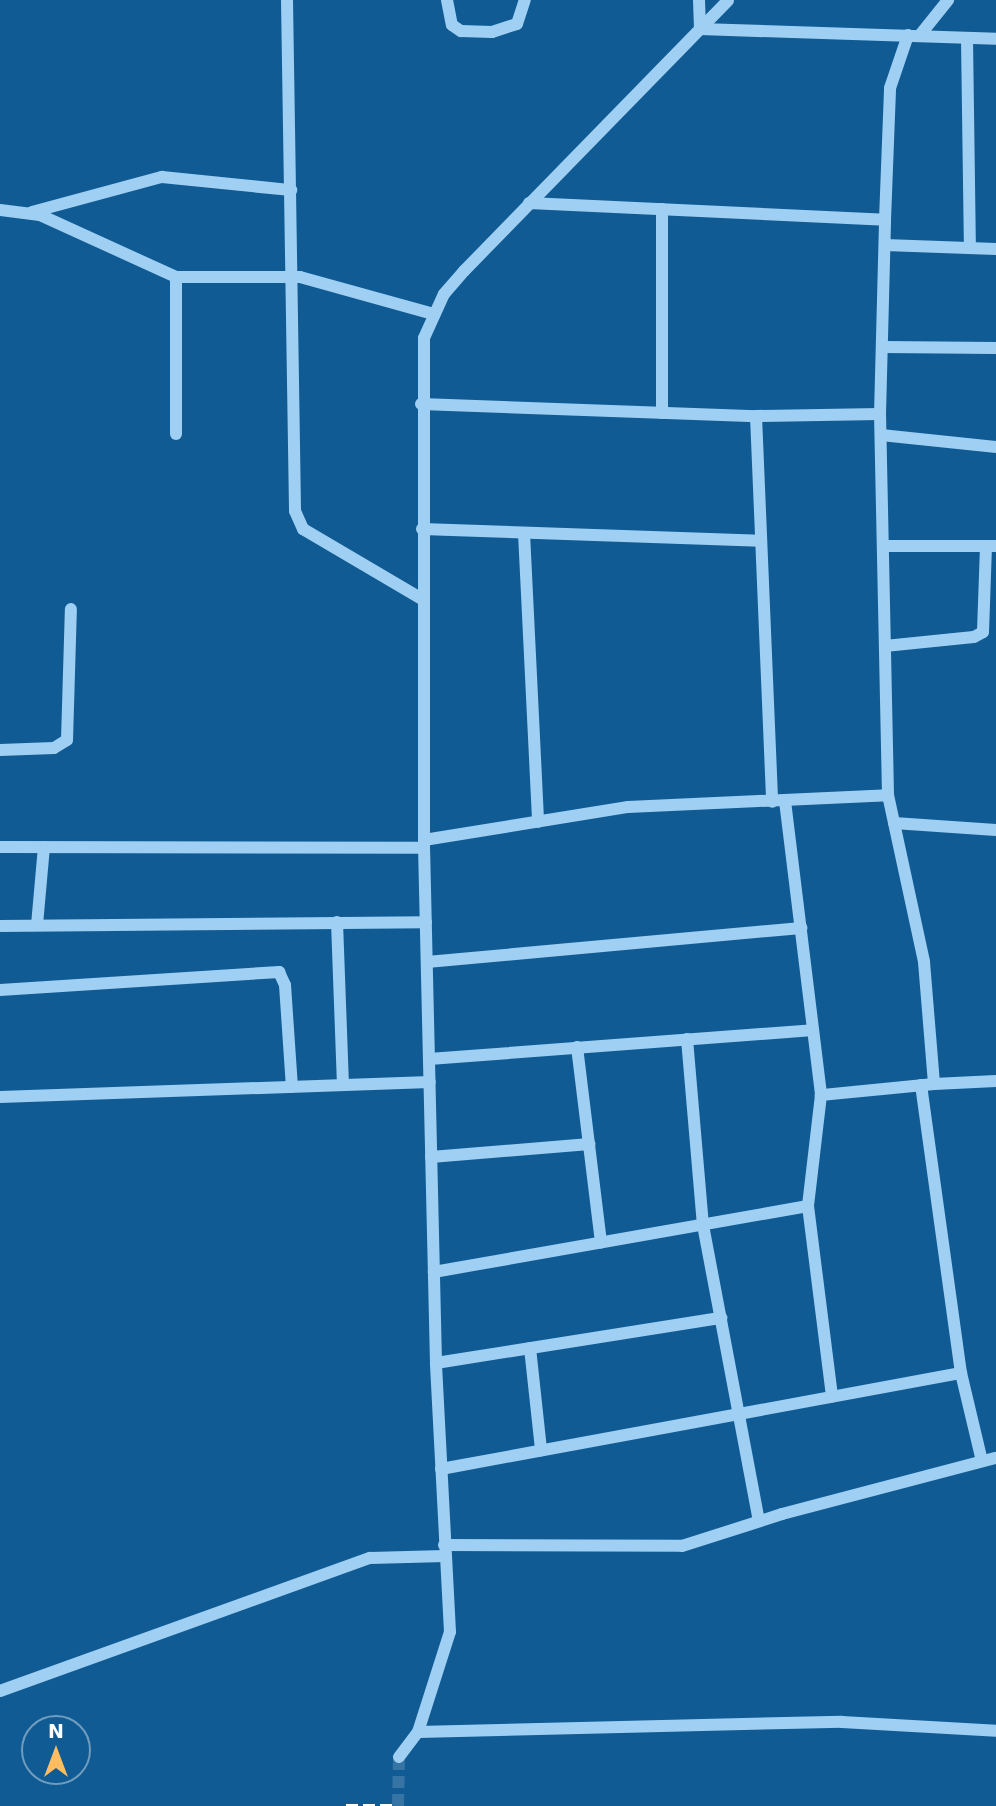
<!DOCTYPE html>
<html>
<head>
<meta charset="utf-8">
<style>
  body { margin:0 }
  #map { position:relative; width:996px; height:1806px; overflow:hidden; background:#115b94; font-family:"DejaVu Sans",sans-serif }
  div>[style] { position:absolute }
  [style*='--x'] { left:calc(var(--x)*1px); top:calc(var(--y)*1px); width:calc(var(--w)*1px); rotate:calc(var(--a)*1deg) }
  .minor-tunnel>* { height:12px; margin-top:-6px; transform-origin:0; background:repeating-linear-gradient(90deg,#3574a4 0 12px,transparent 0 18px) }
  .minor>* { height:12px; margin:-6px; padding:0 6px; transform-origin:6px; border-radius:6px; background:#9fd0f3 }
  .rail>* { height:5px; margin-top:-2.5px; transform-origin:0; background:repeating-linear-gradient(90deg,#fff 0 12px,transparent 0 17px) }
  span { translate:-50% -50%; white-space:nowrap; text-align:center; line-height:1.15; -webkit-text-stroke:6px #115b94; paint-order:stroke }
  .north { position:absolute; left:21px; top:1715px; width:70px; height:70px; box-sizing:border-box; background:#115b94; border:2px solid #709dbf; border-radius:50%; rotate:0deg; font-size:19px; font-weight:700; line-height:28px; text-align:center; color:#fff }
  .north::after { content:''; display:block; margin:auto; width:24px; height:32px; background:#ffbd61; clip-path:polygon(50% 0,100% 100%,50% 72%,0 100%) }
</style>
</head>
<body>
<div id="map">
  <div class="minor-tunnel">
    <div style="--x:398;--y:1806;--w:49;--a:-88.8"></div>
  </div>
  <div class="minor">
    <div style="--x:287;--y:0;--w:511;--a:89.1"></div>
    <div style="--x:295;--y:511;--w:20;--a:66"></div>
    <div style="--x:303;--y:529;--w:138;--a:30.5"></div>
    <div style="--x:447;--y:0;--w:25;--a:79"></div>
    <div style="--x:452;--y:25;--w:11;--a:34"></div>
    <div style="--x:461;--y:31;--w:31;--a:2"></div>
    <div style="--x:492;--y:32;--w:26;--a:-18"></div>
    <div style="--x:517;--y:24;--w:25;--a:-72"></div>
    <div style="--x:699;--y:0;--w:29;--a:88"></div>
    <div style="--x:700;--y:29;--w:296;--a:1.9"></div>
    <div style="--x:920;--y:35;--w:45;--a:-51.3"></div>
    <div style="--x:967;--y:39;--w:209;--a:89.2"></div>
    <div style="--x:529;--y:203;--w:356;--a:2.7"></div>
    <div style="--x:662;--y:209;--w:204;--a:90"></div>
    <div style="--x:0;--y:210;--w:40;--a:7.1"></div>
    <div style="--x:40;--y:215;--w:149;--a:24.5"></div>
    <div style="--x:176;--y:277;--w:124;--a:0"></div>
    <div style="--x:300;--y:277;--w:138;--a:15.5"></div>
    <div style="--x:32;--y:212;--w:135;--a:-15.1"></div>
    <div style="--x:162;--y:177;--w:130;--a:5.8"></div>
    <div style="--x:885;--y:245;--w:111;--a:2.1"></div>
    <div style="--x:882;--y:347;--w:114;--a:0.5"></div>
    <div style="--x:421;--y:404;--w:335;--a:2.1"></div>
    <div style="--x:756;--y:416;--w:124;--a:-0.9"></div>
    <div style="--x:756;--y:416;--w:386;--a:87.6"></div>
    <div style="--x:176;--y:434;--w:157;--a:-90"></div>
    <div style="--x:881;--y:435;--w:116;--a:6"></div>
    <div style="--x:422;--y:529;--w:338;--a:2"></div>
    <div style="--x:524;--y:533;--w:289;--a:87.2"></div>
    <div style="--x:883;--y:546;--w:113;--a:0"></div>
    <div style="--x:885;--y:646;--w:89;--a:-5.8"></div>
    <div style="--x:974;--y:637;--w:10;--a:-29"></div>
    <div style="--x:983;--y:632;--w:86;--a:-88"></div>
    <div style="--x:0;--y:750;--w:54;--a:-2.1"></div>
    <div style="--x:54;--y:748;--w:15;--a:-32"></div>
    <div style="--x:67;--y:740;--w:131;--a:-88.3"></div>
    <div style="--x:888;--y:795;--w:381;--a:-91.2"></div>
    <div style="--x:880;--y:414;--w:194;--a:-88.5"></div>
    <div style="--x:885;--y:220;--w:132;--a:-87.8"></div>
    <div style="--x:890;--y:88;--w:56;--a:-71.2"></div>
    <div style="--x:785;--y:801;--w:296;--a:83"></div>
    <div style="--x:894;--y:823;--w:102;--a:3.9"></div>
    <div style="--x:424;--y:840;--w:207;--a:-9.2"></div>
    <div style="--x:628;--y:807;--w:260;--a:-2.6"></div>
    <div style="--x:888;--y:795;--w:171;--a:77.8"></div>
    <div style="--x:924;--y:962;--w:122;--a:85.3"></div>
    <div style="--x:934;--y:1084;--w:114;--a:174.4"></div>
    <div style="--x:821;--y:1095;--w:112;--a:96.7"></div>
    <div style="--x:808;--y:1206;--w:380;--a:170"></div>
    <div style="--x:0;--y:847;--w:424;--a:0.1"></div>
    <div style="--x:337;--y:922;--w:163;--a:87.9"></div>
    <div style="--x:37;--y:925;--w:78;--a:-84.9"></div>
    <div style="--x:0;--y:926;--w:426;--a:-0.5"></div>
    <div style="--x:427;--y:962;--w:376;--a:-5.2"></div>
    <div style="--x:0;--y:990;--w:280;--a:-3.7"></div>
    <div style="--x:279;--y:972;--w:14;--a:65"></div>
    <div style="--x:285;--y:985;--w:102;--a:86.1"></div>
    <div style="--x:687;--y:1039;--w:187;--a:85.1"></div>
    <div style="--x:703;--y:1225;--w:301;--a:79.3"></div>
    <div style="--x:577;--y:1047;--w:197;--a:83"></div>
    <div style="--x:429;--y:1059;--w:385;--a:-4.3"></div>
    <div style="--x:934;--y:1084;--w:62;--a:-2.8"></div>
    <div style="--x:921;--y:1085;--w:291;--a:82.1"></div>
    <div style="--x:961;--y:1373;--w:90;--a:76.6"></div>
    <div style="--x:0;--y:1097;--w:430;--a:-2"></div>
    <div style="--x:431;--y:1157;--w:159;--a:-4.7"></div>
    <div style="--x:808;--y:1206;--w:192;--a:82.8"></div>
    <div style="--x:530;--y:1348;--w:103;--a:83.8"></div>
    <div style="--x:436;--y:1363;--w:289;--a:-9"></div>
    <div style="--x:441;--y:1469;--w:529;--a:-10.46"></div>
    <div style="--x:444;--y:1545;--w:238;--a:0.2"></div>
    <div style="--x:682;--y:1546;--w:105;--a:-17.7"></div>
    <div style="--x:782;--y:1514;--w:221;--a:-14.7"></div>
    <div style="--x:0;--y:1691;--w:393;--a:-19.8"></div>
    <div style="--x:370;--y:1558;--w:75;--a:-1.5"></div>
    <div style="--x:418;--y:1732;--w:424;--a:-1.4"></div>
    <div style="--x:842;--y:1722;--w:154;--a:3.3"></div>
    <div style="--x:399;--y:1757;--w:31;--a:-53"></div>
    <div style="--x:418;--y:1732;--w:105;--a:-72.3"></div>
    <div style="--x:450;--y:1632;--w:269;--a:-93"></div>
    <div style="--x:436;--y:1363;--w:515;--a:-91.33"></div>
    <div style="--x:424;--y:848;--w:510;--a:-90"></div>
    <div style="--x:424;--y:338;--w:48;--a:-65.6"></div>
    <div style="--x:444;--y:294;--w:30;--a:-49"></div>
    <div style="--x:464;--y:271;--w:378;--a:-45.7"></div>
  </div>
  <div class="rail">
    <div style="--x:346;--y:1806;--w:51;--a:0"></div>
  </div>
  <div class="north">N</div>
</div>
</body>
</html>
